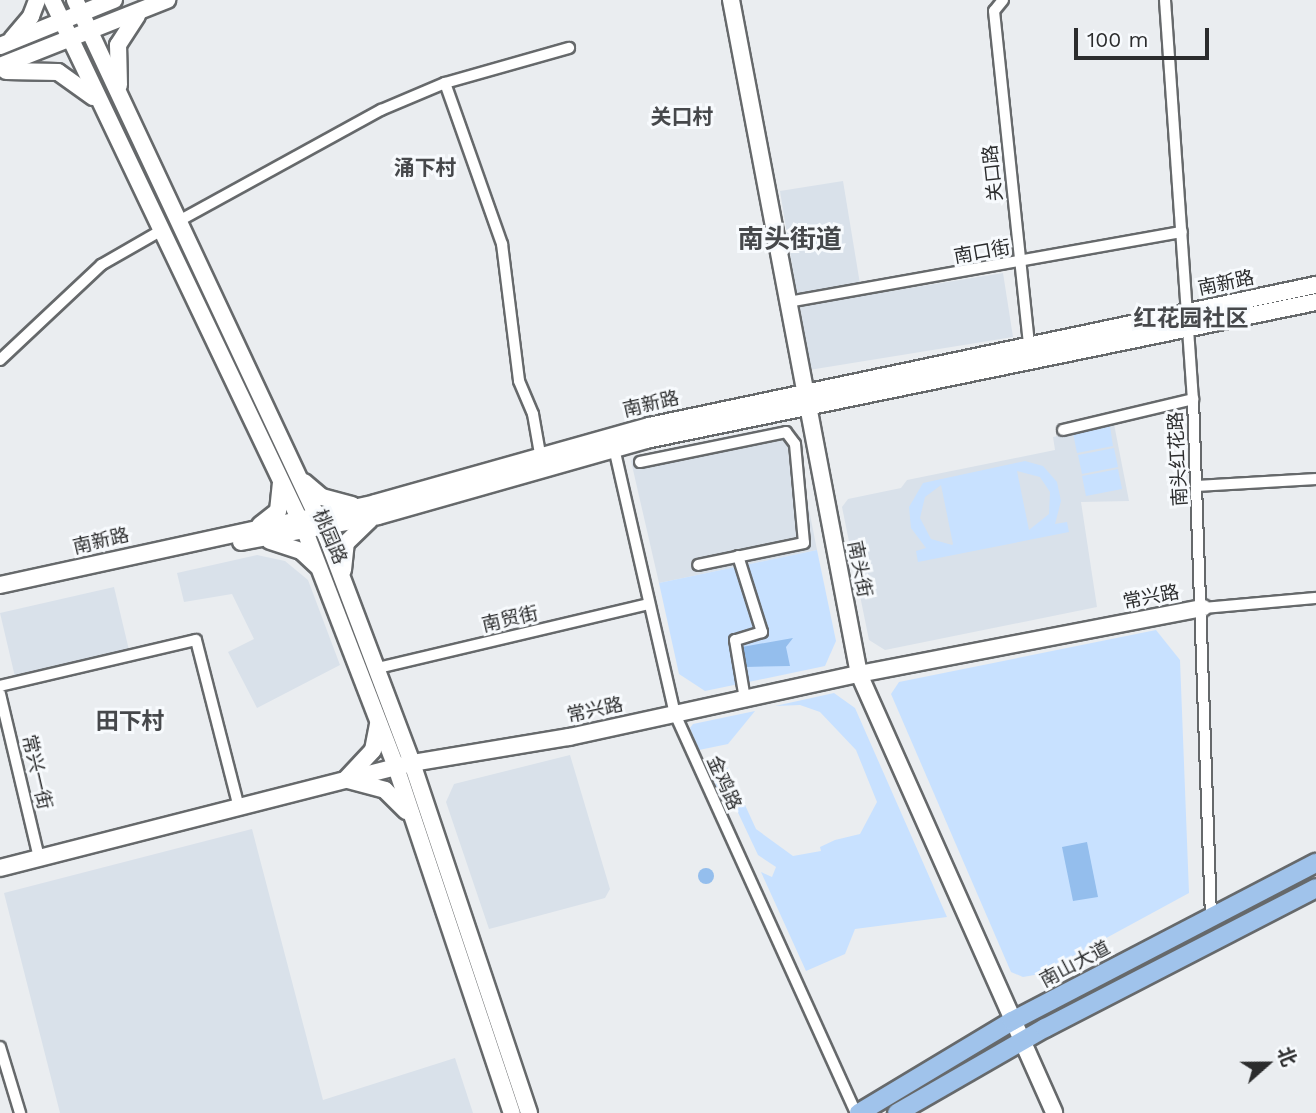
<!DOCTYPE html>
<html>
<head>
<meta charset="utf-8">
<style>
  body { margin:0 }
  #map { position:relative; width:1316px; height:1113px; overflow:hidden; background:#eaedf0; font-family:"Work Sans","Noto Sans SC",sans-serif }
  div>[style] { position:absolute }
  [style*='--x'] { left:calc(var(--x)*1px); top:calc(var(--y)*1px); width:calc(var(--w)*1px); rotate:calc(var(--a)*1deg) }
  .built>* { inset:0; background:#d9e1ea }
  .green>* { inset:0; background:#c8e1ff }
  .water>* { inset:0; background:#94beed }
  .round { border-radius:50% }
  .roads { filter:drop-shadow(2px 0 #66696b) drop-shadow(-2px 0 #66696b) drop-shadow(0 2px #66696b) drop-shadow(0 -2px #66696b) }
  .street>* { height:10px; margin:-5px; padding:0 5px; transform-origin:5px; border-radius:5px; background:#fff }
  .secondary>* { height:16px; margin:-8px; padding:0 8px; transform-origin:8px; border-radius:8px; background:#fff }
  .primary>* { height:18px; margin:-9px; padding:0 9px; transform-origin:9px; border-radius:9px; background:#a0c3eb }
  span { translate:-50% -50%; white-space:nowrap; text-align:center; line-height:1.15; -webkit-text-stroke:6px #f7fafd; paint-order:stroke }
  .street-label { font-size:19px; color:#2b2c2d }
  .neighbourhood-label { font-size:21px; color:#46484b; font-weight:700 }
  .quarter-label { font-size:23px; color:#46484b; font-weight:700 }
  .district-label { font-size:26px; color:#46484b; font-weight:700 }
  .north { position:absolute; left:1232px; top:1029px; width:70px; height:70px; -webkit-text-stroke:5px #f7fafd; paint-order:stroke; rotate:69deg; font-size:19px; font-weight:700; line-height:28px; text-align:center; color:#2b2c2d }
  .north::after { content:''; display:block; margin:auto; width:24px; height:32px; background:#2b2c2d; clip-path:polygon(50% 0,100% 100%,50% 72%,0 100%) }
  .scale { position:absolute; left:1074px; top:28px; width:135px; height:32px; box-sizing:border-box; border:4px solid #2b2c2d; border-top:0; padding-left:9px; font-size:21px; line-height:24px; white-space:nowrap; color:#2b2c2d; -webkit-text-stroke:5px #f7fafd; paint-order:stroke }
</style>
</head>
<body>
<div id="map">
  <div class="built">
    <div style="clip-path:polygon(843px 181px,860px 284px,797px 295px,780px 191px)"></div>
    <div style="clip-path:polygon(1003px 273px,1013px 337px,809px 370px,799px 306px)"></div>
    <div style="clip-path:polygon(1114px 424px,1129px 501px,1081px 502px,1097px 607px,885px 650px,869px 640px,842px 507px,848px 499px,901px 488px,907px 480px,1055px 450px,1053px 437px)"></div>
    <div style="clip-path:polygon(784px 427px,795px 439px,817px 550px,659px 583px,631px 461px,637px 455px)"></div>
    <div style="clip-path:polygon(257px 555px,285px 561px,308px 580px,340px 665px,257px 708px,228px 652px,254px 639px,232px 594px,184px 602px,177px 573px)"></div>
    <div style="clip-path:polygon(114px 587px,129px 650px,15px 677px,0 613px)"></div>
    <div style="clip-path:polygon(570px 755px,610px 889px,605px 898px,489px 929px,446px 802px,454px 784px)"></div>
    <div style="clip-path:polygon(252px 829px,323px 1100px,455px 1058px,473px 1113px,60px 1113px,4px 893px)"></div>
  </div>
  <div class="green">
    <div style="clip-path:polygon(1110px 426px,1113px 446px,1077px 453px,1073px 433px)"></div>
    <div style="clip-path:polygon(1114px 448px,1118px 467px,1082px 474px,1078px 455px)"></div>
    <div style="clip-path:polygon(evenodd,1025px 461px,1043px 466px,1057px 482px,1061px 501px,1055px 524px,1067px 522px,1069px 532px,918px 562px,916px 551px,926px 548px,911px 528px,909px 507px,923px 483px,1025px 461px,1017px 471px,1040px 477px,1050px 492px,1049px 514px,1029px 530px,1017px 471px,1025px 461px,941px 485px,953px 544px,952px 545px,931px 539px,920px 518px,925px 497px,941px 485px)"></div>
    <div style="clip-path:polygon(1118px 469px,1122px 489px,1086px 496px,1082px 476px)"></div>
    <div style="clip-path:polygon(817px 550px,836px 641px,825px 666px,705px 691px,679px 674px,659px 583px)"></div>
    <div style="clip-path:polygon(1156px 630px,1180px 660px,1189px 893px,1040px 974px,1023px 977px,1011px 972px,891px 694px,899px 682px)"></div>
    <div style="clip-path:polygon(834px 693px,855px 708px,947px 917px,855px 929px,845px 954px,806px 971px,761px 872px,772px 877px,776px 867px,758px 855px,733px 802px,722px 799px,711px 774px,728px 768px,756px 829px,793px 856px,821px 851px,820px 847px,835px 840px,860px 834px,877px 802px,856px 750px,820px 712px,800px 705px,775px 706px)"></div>
    <div style="clip-path:polygon(755px 711px,728px 744px,699px 750px,690px 728px,693px 724px)"></div>
  </div>
  <div class="water">
    <div style="clip-path:polygon(793px 638px,786px 647px,790px 666px,745px 667px,742px 647px)"></div>
    <div style="clip-path:polygon(1087px 842px,1098px 897px,1073px 901px,1062px 847px)"></div>
    <div class="round" style="left:698px;top:868px;width:16px;height:16px"></div>
  </div>
  <div class="roads">
    <div class="street">
      <div style="--x:1003;--y:0;--w:14;--a:129"></div>
      <div style="--x:994;--y:11;--w:336;--a:84"></div>
      <div style="--x:1165;--y:0;--w:400;--a:86"></div>
      <div style="--x:1193;--y:399;--w:518;--a:88.01"></div>
      <div style="--x:445;--y:83;--w:171;--a:70.5"></div>
      <div style="--x:502;--y:244;--w:138;--a:82.9"></div>
      <div style="--x:519;--y:381;--w:36;--a:67"></div>
      <div style="--x:533;--y:414;--w:40;--a:80"></div>
      <div style="--x:177;--y:222;--w:233;--a:-28.8"></div>
      <div style="--x:381;--y:110;--w:69;--a:-22.9"></div>
      <div style="--x:445;--y:83;--w:129;--a:-15.8"></div>
      <div style="--x:788;--y:302;--w:400;--a:-10.1"></div>
      <div style="--x:0;--y:360;--w:139;--a:-43.2"></div>
      <div style="--x:101;--y:265;--w:70;--a:-29.8"></div>
      <div style="--x:1063;--y:430;--w:134;--a:-13.4"></div>
      <div style="--x:614;--y:448;--w:273;--a:77.1"></div>
      <div style="--x:675;--y:714;--w:438;--a:65.6"></div>
      <div style="--x:640;--y:462;--w:149;--a:-11.6"></div>
      <div style="--x:786;--y:432;--w:15;--a:53"></div>
      <div style="--x:795;--y:444;--w:99;--a:84.8"></div>
      <div style="--x:804;--y:543;--w:108;--a:168.3"></div>
      <div style="--x:1197;--y:486;--w:119;--a:-3.4"></div>
      <div style="--x:738;--y:556;--w:80;--a:72.5"></div>
      <div style="--x:762;--y:632;--w:28;--a:163"></div>
      <div style="--x:735;--y:640;--w:60;--a:80.4"></div>
      <div style="--x:1203;--y:608;--w:113;--a:-5.1"></div>
      <div style="--x:378;--y:668;--w:278;--a:-13.3"></div>
      <div style="--x:0;--y:686;--w:201;--a:-13.2"></div>
      <div style="--x:196;--y:640;--w:172;--a:75.6"></div>
      <div style="--x:0;--y:694;--w:169;--a:76.6"></div>
      <div style="--x:0;--y:1047;--w:69;--a:73.1"></div>
    </div>
    <div class="secondary">
      <div style="--x:52;--y:0;--w:588;--a:64.52"></div>
      <div style="--x:305;--y:531;--w:253;--a:68.9"></div>
      <div style="--x:396;--y:767;--w:365;--a:71.5"></div>
      <div style="--x:75;--y:0;--w:594;--a:64.9"></div>
      <div style="--x:327;--y:538;--w:241;--a:69.3"></div>
      <div style="--x:412;--y:763;--w:369;--a:71.5"></div>
      <div style="--x:731;--y:0;--w:686;--a:79.25"></div>
      <div style="--x:859;--y:674;--w:480;--a:66"></div>
      <div style="--x:12;--y:39;--w:30;--a:-50"></div>
      <div style="--x:31;--y:16;--w:17;--a:-69"></div>
      <div style="--x:0;--y:46;--w:123;--a:-22"></div>
      <div style="--x:0;--y:66;--w:180;--a:-21.6"></div>
      <div style="--x:6;--y:71;--w:52;--a:1.1"></div>
      <div style="--x:58;--y:72;--w:43;--a:35.5"></div>
      <div style="--x:119;--y:85;--w:40;--a:-91.4"></div>
      <div style="--x:118;--y:45;--w:35;--a:-57"></div>
      <div style="--x:304;--y:482;--w:23;--a:40"></div>
      <div style="--x:322;--y:497;--w:31;--a:15"></div>
      <div style="--x:260;--y:525;--w:23;--a:-38"></div>
      <div style="--x:278;--y:511;--w:27;--a:-84"></div>
      <div style="--x:270;--y:541;--w:33;--a:18"></div>
      <div style="--x:301;--y:551;--w:22;--a:43"></div>
      <div style="--x:241;--y:542;--w:139;--a:-10.7"></div>
      <div style="--x:378;--y:516;--w:279;--a:-15.8"></div>
      <div style="--x:646;--y:440;--w:684;--a:-11.64"></div>
      <div style="--x:343;--y:570;--w:27;--a:-84"></div>
      <div style="--x:346;--y:543;--w:33;--a:-44"></div>
      <div style="--x:0;--y:585;--w:384;--a:-12.3"></div>
      <div style="--x:375;--y:503;--w:285;--a:-15.7"></div>
      <div style="--x:649;--y:426;--w:682;--a:-11.94"></div>
      <div style="--x:347;--y:778;--w:38;--a:-47"></div>
      <div style="--x:373;--y:750;--w:26;--a:-79"></div>
      <div style="--x:348;--y:780;--w:38;--a:15"></div>
      <div style="--x:385;--y:790;--w:30;--a:45"></div>
      <div style="--x:0;--y:868;--w:425;--a:-14.3"></div>
      <div style="--x:412;--y:763;--w:159;--a:-9.4"></div>
      <div style="--x:569;--y:737;--w:297;--a:-12.3"></div>
      <div style="--x:859;--y:674;--w:350;--a:-10.9"></div>
    </div>
    <div class="primary">
      <div style="--x:859;--y:1113;--w:179;--a:-31"></div>
      <div style="--x:1012;--y:1021;--w:343;--a:-27.5"></div>
      <div style="--x:897;--y:1113;--w:171;--a:-29.9"></div>
      <div style="--x:1045;--y:1028;--w:305;--a:-27.3"></div>
    </div>
  </div>
  <div class="street-label">
    <span style="left:993px;top:173px;rotate:-96deg">关口路</span>
    <span style="left:982px;top:252px;rotate:-10deg">南口街</span>
    <span style="left:1226px;top:283px;rotate:-12deg">南新路</span>
    <span style="left:651px;top:404px;rotate:-13deg">南新路</span>
    <span style="left:1178px;top:459px;rotate:-93deg">南头红花路</span>
    <span style="left:330px;top:537px;rotate:67deg">桃园路</span>
    <span style="left:101px;top:541px;rotate:-13deg">南新路</span>
    <span style="left:860px;top:569px;rotate:79deg">南头街</span>
    <span style="left:1151px;top:597px;rotate:-11deg">常兴路</span>
    <span style="left:510px;top:619px;rotate:-13deg">南贸街</span>
    <span style="left:595px;top:710px;rotate:-12deg">常兴路</span>
    <span style="left:37px;top:772px;rotate:77deg">常兴一街</span>
    <span style="left:724px;top:783px;rotate:66deg">金鸡路</span>
    <span style="left:1075px;top:964px;rotate:-28deg">南山大道</span>
  </div>
  <div class="neighbourhood-label">
    <span style="left:682px;top:117px">关口村</span>
    <span style="left:425px;top:168px">涌下村</span>
  </div>
  <div class="quarter-label">
    <span style="left:1191px;top:319px">红花园社区</span>
    <span style="left:130px;top:722px">田下村</span>
  </div>
  <div class="district-label">
    <span style="left:790px;top:240px">南头街道</span>
  </div>
  <div class="north">北</div>
  <div class="scale">100 m</div>
</div>
</body>
</html>
